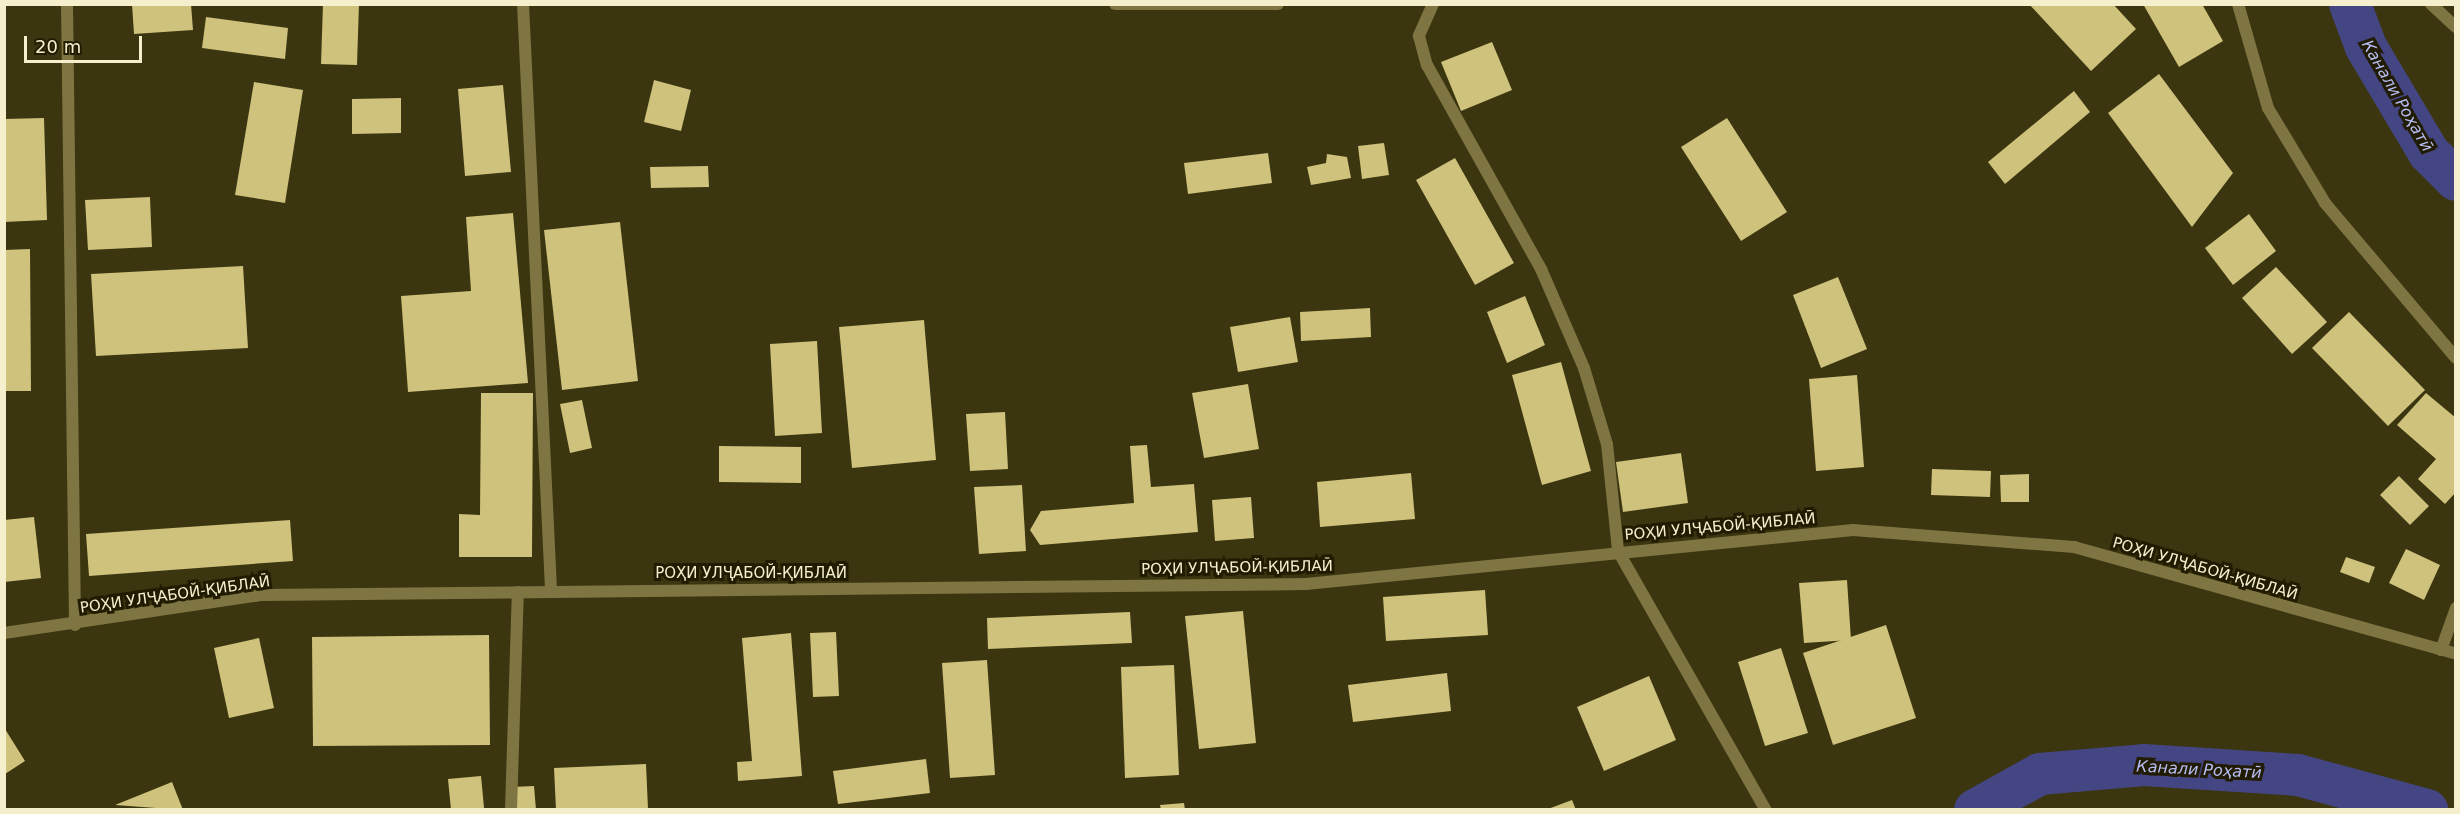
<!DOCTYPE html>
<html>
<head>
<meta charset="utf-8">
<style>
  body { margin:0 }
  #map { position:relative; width:2460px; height:814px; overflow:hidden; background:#3b3510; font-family:"DejaVu Sans",sans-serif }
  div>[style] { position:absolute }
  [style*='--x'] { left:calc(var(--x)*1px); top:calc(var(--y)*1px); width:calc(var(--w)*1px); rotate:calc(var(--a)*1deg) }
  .canal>* { height:42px; margin:-21px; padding:0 21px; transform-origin:21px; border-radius:21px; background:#434683 }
  .building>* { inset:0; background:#cfc27c }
  .service>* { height:12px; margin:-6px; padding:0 6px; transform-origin:6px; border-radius:6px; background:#7f7542 }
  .minor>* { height:12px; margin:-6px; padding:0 6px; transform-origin:6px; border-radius:6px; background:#7f7542 }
  .tertiary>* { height:12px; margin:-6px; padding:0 6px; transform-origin:6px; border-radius:6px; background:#7f7542 }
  span { translate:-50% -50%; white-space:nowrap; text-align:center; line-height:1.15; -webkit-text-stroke:6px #211c01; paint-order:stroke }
  .street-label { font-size:15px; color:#f5efcd }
  .water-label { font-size:16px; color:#b6bdf4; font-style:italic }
  .frame { position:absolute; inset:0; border:6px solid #f5efcd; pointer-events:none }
  .scale { position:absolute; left:24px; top:36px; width:118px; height:27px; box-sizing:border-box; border:3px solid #f5efcd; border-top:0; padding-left:8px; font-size:18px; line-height:21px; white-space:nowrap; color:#f5efcd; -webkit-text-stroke:4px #211c01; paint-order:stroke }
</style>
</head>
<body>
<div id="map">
  <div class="canal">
    <div style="--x:2350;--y:4;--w:46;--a:69.6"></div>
    <div style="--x:2366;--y:47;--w:123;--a:59.3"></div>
    <div style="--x:2429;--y:153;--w:38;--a:45"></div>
    <div style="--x:1975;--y:810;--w:74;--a:-29"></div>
    <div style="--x:2040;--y:774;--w:104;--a:-4.9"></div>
    <div style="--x:2144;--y:765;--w:154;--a:3.7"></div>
    <div style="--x:2298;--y:775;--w:134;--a:15.2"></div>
  </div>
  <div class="building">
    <div style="clip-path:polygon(132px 4px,191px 4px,193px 30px,134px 34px)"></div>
    <div style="clip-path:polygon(323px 4px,359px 4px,357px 65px,321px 64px)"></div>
    <div style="clip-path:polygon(2029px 4px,2113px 4px,2136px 29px,2091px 71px)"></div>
    <div style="clip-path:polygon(2143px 4px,2202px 4px,2223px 41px,2179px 67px)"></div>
    <div style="clip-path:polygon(206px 17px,288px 28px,285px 59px,202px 48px)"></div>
    <div style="clip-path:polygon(1492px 42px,1512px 90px,1461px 111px,1441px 62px)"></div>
    <div style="clip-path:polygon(2159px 74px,2233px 173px,2192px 227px,2108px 113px)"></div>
    <div style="clip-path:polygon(654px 80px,691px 90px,681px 131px,644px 122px)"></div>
    <div style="clip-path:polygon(254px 82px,303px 90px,285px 203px,235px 195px)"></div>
    <div style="clip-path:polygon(503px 85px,511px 172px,465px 176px,458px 89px)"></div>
    <div style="clip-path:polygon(2074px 91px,2090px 112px,2005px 184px,1988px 162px)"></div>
    <div style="clip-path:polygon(401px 98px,401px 133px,352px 134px,352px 99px)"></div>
    <div style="clip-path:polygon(44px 118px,47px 220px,4px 222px,4px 119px)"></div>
    <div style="clip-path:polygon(1727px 118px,1787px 212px,1741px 241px,1681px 147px)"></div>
    <div style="clip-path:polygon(1384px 143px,1389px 175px,1362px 179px,1358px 146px)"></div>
    <div style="clip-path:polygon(1268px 153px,1272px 183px,1188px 194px,1184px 163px)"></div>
    <div style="clip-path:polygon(1327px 154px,1347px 157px,1351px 178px,1311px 185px,1307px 167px,1326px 163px)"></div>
    <div style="clip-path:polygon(1455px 158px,1514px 263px,1475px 285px,1416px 180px)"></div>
    <div style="clip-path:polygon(708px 166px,709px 187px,651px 188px,650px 167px)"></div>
    <div style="clip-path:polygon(150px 197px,152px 247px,88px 250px,85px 200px)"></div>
    <div style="clip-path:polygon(513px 213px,528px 383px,408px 392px,401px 296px,471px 291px,466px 217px)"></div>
    <div style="clip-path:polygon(2249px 214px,2276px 251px,2233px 285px,2205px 248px)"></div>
    <div style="clip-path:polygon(620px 222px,638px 381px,562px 390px,544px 230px)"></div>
    <div style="clip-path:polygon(30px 249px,31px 391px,4px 391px,4px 250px)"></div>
    <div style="clip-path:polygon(243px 266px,248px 348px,96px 356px,91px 274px)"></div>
    <div style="clip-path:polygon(2276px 267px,2327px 322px,2292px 354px,2242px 298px)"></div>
    <div style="clip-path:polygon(1838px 277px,1867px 349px,1821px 368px,1793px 295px)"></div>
    <div style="clip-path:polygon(1525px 296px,1545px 345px,1507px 363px,1487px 312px)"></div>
    <div style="clip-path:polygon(1370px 308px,1371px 337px,1301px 341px,1300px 312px)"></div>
    <div style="clip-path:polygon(2349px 312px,2425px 390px,2388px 426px,2312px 348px)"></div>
    <div style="clip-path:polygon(1290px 317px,1298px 362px,1238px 372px,1230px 327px)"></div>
    <div style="clip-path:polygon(924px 320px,936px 460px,852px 468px,839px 327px)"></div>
    <div style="clip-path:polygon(817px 341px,822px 433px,775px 436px,770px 344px)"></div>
    <div style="clip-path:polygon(1561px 362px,1591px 471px,1542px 485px,1512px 375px)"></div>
    <div style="clip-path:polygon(1857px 375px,1864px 467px,1816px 471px,1809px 379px)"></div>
    <div style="clip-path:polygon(1248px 384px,1259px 449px,1204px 458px,1192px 393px)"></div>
    <div style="clip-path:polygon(481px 393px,533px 393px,532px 557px,459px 557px,459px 514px,480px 515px)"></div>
    <div style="clip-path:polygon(2426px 393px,2456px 418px,2456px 492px,2445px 504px,2418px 479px,2436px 459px,2397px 425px)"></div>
    <div style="clip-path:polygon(582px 400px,592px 448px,570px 453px,560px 404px)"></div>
    <div style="clip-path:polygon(1005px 412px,1008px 469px,970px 471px,966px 414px)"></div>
    <div style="clip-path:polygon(1147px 445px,1151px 487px,1194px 484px,1198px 532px,1040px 545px,1030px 530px,1041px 511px,1134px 503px,1130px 446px)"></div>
    <div style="clip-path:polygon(719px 446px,801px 447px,801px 483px,719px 482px)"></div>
    <div style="clip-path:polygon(1681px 453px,1688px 503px,1623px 512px,1616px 462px)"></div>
    <div style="clip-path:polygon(1932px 469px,1991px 471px,1990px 497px,1931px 495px)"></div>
    <div style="clip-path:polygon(1411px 473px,1415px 519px,1320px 527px,1317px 482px)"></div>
    <div style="clip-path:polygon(2029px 474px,2029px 502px,2001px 502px,2000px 475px)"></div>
    <div style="clip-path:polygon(2399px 476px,2429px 506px,2410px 525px,2380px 495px)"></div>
    <div style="clip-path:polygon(1022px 485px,1026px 551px,979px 554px,974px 487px)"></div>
    <div style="clip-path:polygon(1251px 497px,1254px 538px,1215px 541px,1212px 500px)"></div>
    <div style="clip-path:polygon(34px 517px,41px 578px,4px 582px,4px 520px)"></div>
    <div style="clip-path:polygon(290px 520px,293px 561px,89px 576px,86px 534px)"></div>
    <div style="clip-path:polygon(2406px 549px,2440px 565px,2424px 600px,2389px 583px)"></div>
    <div style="clip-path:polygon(2346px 557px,2375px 567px,2369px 583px,2340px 572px)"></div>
    <div style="clip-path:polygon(1847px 580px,1851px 640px,1804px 643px,1799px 583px)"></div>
    <div style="clip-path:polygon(1485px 590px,1488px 635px,1386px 641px,1383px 597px)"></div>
    <div style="clip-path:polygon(1243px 611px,1256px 743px,1199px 749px,1185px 616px)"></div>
    <div style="clip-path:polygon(1130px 612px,1132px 643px,988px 649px,987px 618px)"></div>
    <div style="clip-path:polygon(1886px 625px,1916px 718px,1833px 745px,1803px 653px)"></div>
    <div style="clip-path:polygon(836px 632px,839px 696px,813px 697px,810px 633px)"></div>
    <div style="clip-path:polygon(791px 633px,802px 776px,738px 781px,737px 762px,752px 761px,742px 638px)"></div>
    <div style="clip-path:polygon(489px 635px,490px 745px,313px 746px,312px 637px)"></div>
    <div style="clip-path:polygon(259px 638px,274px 708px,229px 718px,214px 648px)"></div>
    <div style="clip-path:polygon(1781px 648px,1808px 733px,1765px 746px,1738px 662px)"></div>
    <div style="clip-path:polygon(987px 660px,995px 775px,950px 778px,942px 663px)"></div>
    <div style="clip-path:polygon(1174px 665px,1179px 775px,1125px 778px,1121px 667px)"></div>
    <div style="clip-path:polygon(1447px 673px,1451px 711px,1353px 722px,1348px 685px)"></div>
    <div style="clip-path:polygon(1649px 676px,1676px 740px,1604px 771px,1577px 707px)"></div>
    <div style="clip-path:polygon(5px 729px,25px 761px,5px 774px)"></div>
    <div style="clip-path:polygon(926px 759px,930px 793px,838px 804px,833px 771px)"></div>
    <div style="clip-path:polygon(646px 764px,648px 809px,556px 810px,554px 768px)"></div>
    <div style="clip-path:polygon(481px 776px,484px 808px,451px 810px,448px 779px)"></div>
    <div style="clip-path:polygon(172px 782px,183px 810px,115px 805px)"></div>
    <div style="clip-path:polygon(534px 786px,536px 810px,513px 810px,511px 787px)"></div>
    <div style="clip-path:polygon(1572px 800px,1576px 810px,1548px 810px,1548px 809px)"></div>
    <div style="clip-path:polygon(1184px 803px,1185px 810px,1161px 810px,1160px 805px)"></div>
  </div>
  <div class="service">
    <div style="--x:67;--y:4;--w:621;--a:89.26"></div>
    <div style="--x:1618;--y:551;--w:298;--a:60.3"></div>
  </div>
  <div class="minor">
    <div style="--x:523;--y:4;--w:587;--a:87.26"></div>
    <div style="--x:1115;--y:4;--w:163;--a:0"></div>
    <div style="--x:1433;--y:4;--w:35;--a:114"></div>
    <div style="--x:1419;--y:36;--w:30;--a:75"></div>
    <div style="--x:1427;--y:65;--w:234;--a:60.8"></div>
    <div style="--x:1541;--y:269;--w:108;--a:66.5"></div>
    <div style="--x:1584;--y:368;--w:79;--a:73.2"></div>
    <div style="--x:1607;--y:444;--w:108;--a:84.1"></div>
    <div style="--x:2238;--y:4;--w:108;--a:73.9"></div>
    <div style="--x:2268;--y:108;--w:111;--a:59"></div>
    <div style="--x:2325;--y:203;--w:203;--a:49.8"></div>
    <div style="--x:2431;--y:4;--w:34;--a:43"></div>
    <div style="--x:2441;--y:650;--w:45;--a:-70.3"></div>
    <div style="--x:511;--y:810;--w:218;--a:-88.2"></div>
  </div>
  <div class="tertiary">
    <div style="--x:4;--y:633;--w:261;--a:-8.4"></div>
    <div style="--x:262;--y:595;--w:1044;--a:-0.6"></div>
    <div style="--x:1306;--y:584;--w:550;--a:-5.64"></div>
    <div style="--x:1853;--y:530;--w:222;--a:4.4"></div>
    <div style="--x:2074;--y:547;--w:397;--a:15.6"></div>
  </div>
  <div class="street-label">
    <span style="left:1720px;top:527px;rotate:-5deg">РОҲИ УЛҶАБОЙ-ҚИБЛАӢ</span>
    <span style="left:1237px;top:568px;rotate:-1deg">РОҲИ УЛҶАБОЙ-ҚИБЛАӢ</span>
    <span style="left:2205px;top:569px;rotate:16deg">РОҲИ УЛҶАБОЙ-ҚИБЛАӢ</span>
    <span style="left:751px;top:574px">РОҲИ УЛҶАБОЙ-ҚИБЛАӢ</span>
    <span style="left:175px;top:595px;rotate:-8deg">РОҲИ УЛҶАБОЙ-ҚИБЛАӢ</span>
  </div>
  <div class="water-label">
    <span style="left:2397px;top:96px;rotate:60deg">Канали Роҳатӣ</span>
    <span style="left:2199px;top:770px;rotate:3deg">Канали Роҳатӣ</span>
  </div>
  <div class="frame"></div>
  <div class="scale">20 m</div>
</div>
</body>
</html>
